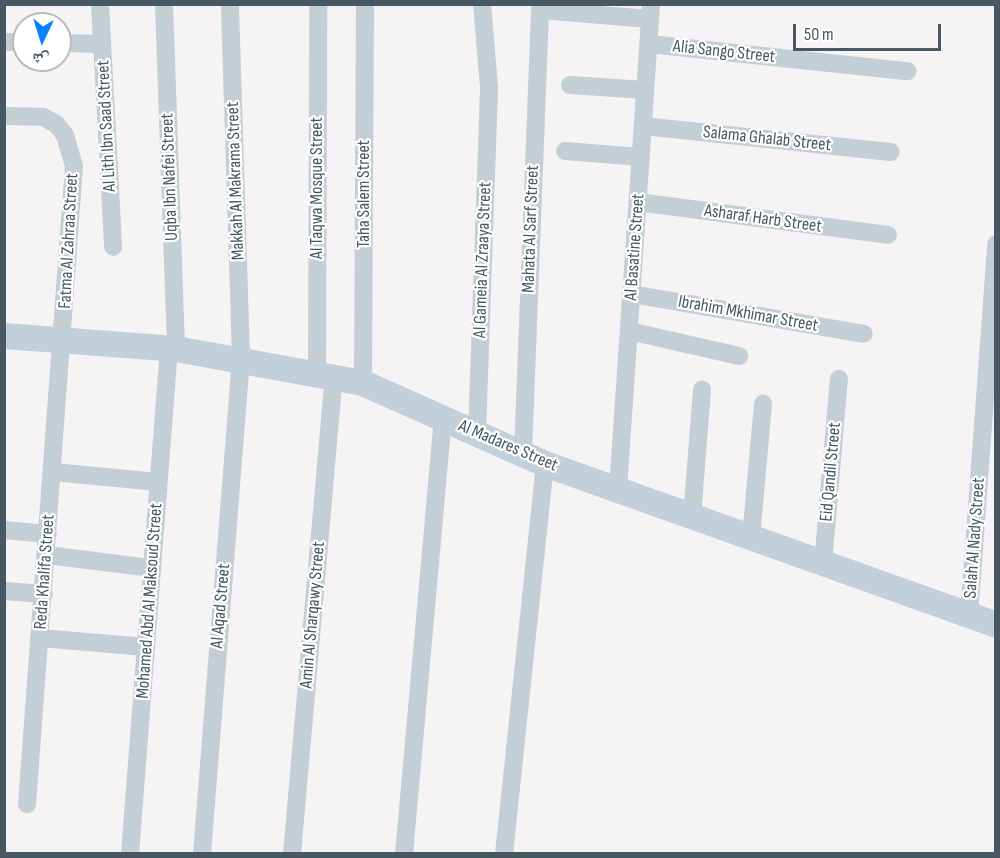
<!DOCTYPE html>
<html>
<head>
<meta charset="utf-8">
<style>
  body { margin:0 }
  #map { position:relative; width:1000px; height:858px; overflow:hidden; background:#f5f3f3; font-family:"Sofia Sans Condensed","Noto Naskh Arabic",sans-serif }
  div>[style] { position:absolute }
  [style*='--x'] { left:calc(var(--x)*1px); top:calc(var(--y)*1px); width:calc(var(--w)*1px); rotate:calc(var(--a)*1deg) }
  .street>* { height:18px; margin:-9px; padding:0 9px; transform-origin:9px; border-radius:9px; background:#c3ced5 }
  .secondary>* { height:26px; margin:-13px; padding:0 13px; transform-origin:13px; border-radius:13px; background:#c2d0db }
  span { translate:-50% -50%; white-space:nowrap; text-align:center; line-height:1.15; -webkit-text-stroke:4.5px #fff; paint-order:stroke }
  .street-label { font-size:18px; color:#485863 }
  .frame { position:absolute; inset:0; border:6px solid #485863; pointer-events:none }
  .north { position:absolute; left:12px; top:12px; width:60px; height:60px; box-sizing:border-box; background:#fff; border:2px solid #b6bcc1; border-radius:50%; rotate:184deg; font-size:16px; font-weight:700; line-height:24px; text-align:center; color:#485863 }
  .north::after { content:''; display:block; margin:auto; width:21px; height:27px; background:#0782fb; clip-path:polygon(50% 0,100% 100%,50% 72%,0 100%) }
  .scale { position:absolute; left:793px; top:24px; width:148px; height:27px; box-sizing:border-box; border:3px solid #485863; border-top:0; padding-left:8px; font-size:18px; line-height:21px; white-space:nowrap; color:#485863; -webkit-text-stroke:4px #fff; paint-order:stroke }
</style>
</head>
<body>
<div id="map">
  <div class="street">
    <div style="--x:100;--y:4;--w:243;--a:86.9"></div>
    <div style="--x:164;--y:4;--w:345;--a:88"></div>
    <div style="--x:540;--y:10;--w:110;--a:4.7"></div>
    <div style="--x:4;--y:42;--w:20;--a:0"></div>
    <div style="--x:60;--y:43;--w:42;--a:1.4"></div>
    <div style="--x:649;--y:44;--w:260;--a:6"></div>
    <div style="--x:570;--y:85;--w:75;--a:3.8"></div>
    <div style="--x:4;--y:116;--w:39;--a:1"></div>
    <div style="--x:43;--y:117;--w:15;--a:28"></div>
    <div style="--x:56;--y:124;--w:14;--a:51"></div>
    <div style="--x:65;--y:135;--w:32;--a:74"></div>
    <div style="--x:74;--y:166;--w:640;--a:94.21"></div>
    <div style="--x:643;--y:126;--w:249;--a:6"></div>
    <div style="--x:565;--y:151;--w:76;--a:4.5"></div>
    <div style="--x:638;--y:202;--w:252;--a:7.5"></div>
    <div style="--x:631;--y:294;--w:236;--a:9.7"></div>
    <div style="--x:629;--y:331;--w:113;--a:12.8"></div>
    <div style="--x:317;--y:371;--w:367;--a:-89.8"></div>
    <div style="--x:363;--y:383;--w:379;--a:-89.7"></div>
    <div style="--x:477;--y:433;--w:346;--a:-88"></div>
    <div style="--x:489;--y:87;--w:83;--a:-94.8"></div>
    <div style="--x:523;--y:454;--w:450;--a:-87.8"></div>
    <div style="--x:53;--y:472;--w:106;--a:5.4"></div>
    <div style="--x:618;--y:489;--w:486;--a:-86.1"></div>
    <div style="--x:692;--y:517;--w:128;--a:-85.5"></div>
    <div style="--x:4;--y:530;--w:44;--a:5.2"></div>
    <div style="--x:751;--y:538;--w:135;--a:-84.9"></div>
    <div style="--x:47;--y:555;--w:106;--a:7.1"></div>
    <div style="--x:823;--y:564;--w:186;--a:-85.1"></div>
    <div style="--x:4;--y:591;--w:40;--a:4.3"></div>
    <div style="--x:969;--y:616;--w:373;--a:-85.8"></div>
    <div style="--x:40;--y:638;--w:106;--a:4.9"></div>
    <div style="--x:130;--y:854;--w:508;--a:-85.59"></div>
    <div style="--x:202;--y:854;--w:498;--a:-85.5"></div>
    <div style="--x:241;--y:358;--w:354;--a:-91.8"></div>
    <div style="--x:292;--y:854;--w:480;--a:-85"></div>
    <div style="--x:404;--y:854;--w:438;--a:-84.9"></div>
    <div style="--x:504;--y:854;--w:392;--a:-84"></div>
  </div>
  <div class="secondary">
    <div style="--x:4;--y:336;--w:172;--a:4.3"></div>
    <div style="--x:176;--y:349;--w:190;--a:10.3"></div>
    <div style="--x:363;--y:383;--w:199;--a:24"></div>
    <div style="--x:545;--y:464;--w:479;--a:19.6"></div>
  </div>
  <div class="street-label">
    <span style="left:724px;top:52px;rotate:6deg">Alia Sango Street</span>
    <span style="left:107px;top:126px;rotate:-93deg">Al Lith Ibn Saad Street</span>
    <span style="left:767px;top:139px;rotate:6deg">Salama Ghalab Street</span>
    <span style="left:170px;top:177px;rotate:-92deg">Uqba Ibn Nafei Street</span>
    <span style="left:236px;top:181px;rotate:-92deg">Makkah Al Makrama Street</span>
    <span style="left:317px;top:188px;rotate:-90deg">Al Taqwa Mosque Street</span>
    <span style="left:364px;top:194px;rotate:-90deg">Taha Salem Street</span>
    <span style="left:763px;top:219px;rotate:8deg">Asharaf Harb Street</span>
    <span style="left:531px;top:229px;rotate:-88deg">Mahata Al Sarf Street</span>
    <span style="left:69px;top:241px;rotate:-87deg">Fatma Al Zahraa Street</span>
    <span style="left:635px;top:247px;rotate:-86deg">Al Basatine Street</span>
    <span style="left:483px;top:260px;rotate:-88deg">Al Gameia Al Zraaya Street</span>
    <span style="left:748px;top:314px;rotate:10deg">Ibrahim Mkhimar Street</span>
    <span style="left:508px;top:446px;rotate:23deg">Al Madares Street</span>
    <span style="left:831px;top:472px;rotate:-85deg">Eid Qandil Street</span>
    <span style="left:975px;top:538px;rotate:-86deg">Salah Al Nady Street</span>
    <span style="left:45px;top:572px;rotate:-86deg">Reda Khalifa Street</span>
    <span style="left:150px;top:601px;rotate:-86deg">Mohamed Abd Al Maksoud Street</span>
    <span style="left:221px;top:606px;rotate:-85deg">Al Aqad Street</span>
    <span style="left:313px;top:615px;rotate:-85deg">Amin Al Sharqawy Street</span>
  </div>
  <div class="frame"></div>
  <div class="north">ش</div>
  <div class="scale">50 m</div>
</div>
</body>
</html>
